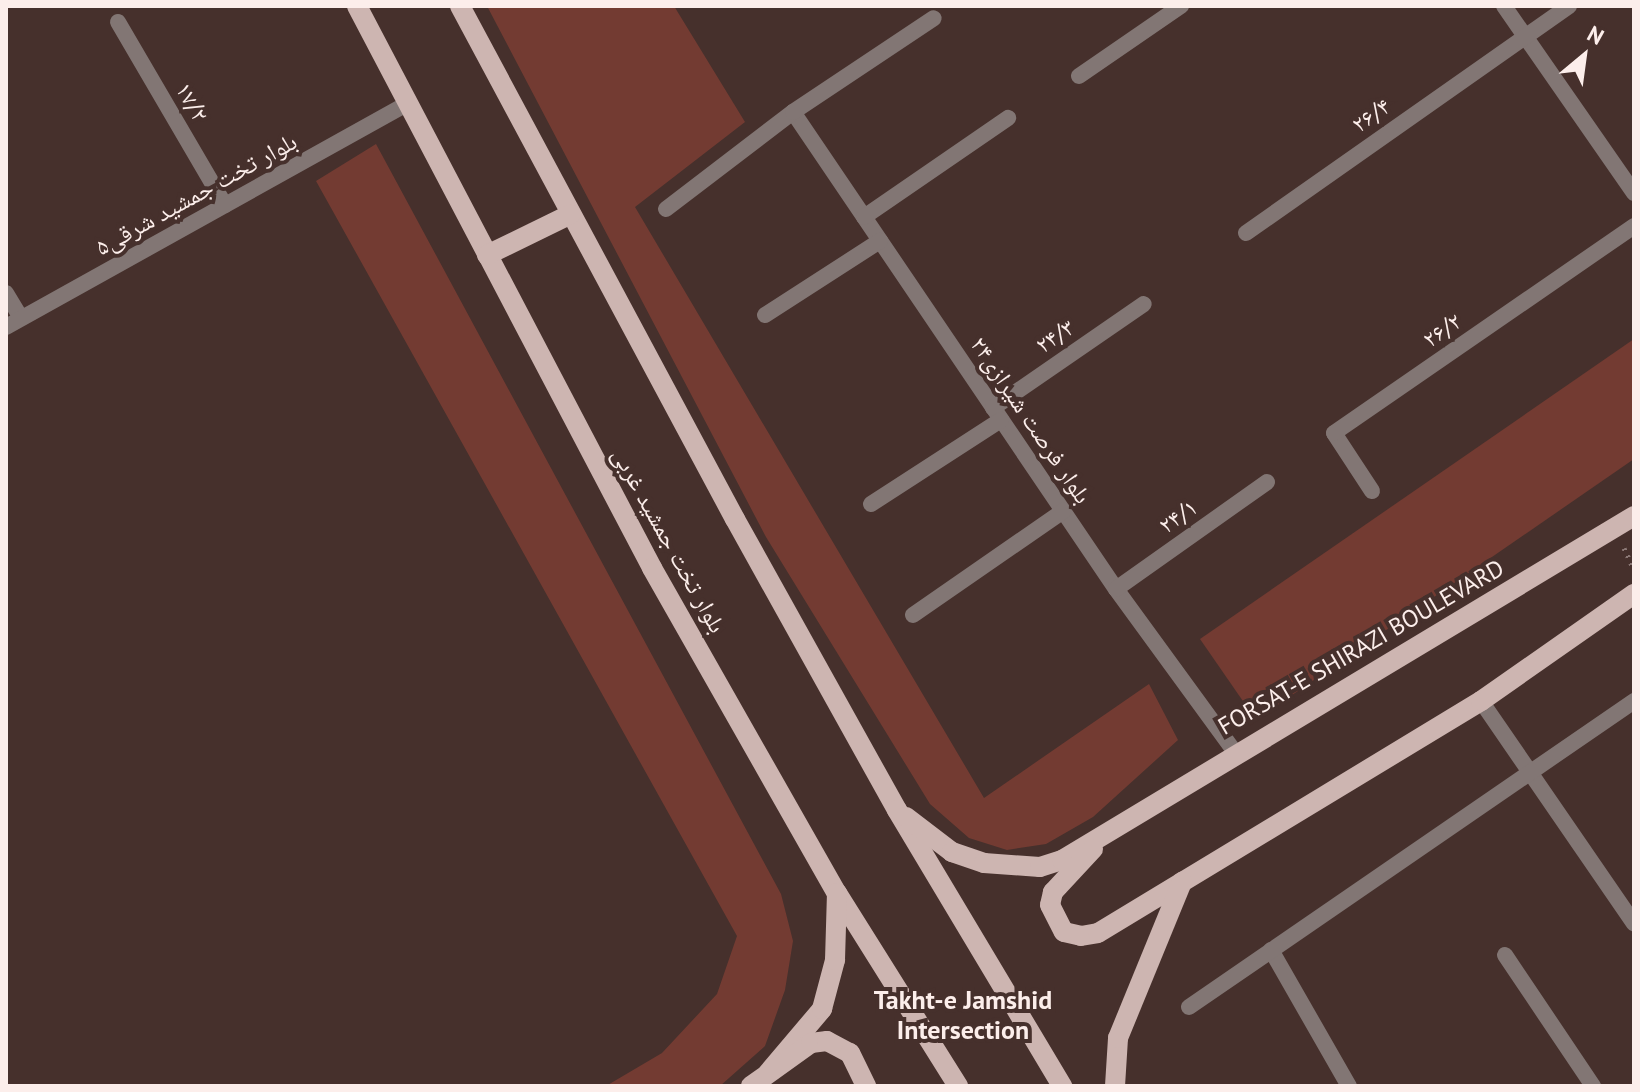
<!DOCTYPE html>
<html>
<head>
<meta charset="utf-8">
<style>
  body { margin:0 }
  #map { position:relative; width:1640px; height:1092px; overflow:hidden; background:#46302c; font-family:"PT Sans","Noto Naskh Arabic",sans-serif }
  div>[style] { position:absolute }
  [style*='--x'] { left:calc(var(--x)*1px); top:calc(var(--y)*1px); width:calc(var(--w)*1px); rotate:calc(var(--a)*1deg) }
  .green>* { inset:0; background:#733b32 }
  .path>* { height:5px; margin-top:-2.5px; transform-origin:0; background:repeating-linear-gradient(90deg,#8b7875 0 2px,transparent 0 8px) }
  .street>* { height:16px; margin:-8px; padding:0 8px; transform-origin:8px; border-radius:8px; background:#827674 }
  .primary>* { height:20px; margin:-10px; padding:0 10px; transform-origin:10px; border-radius:10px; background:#cdb5b1 }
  span { translate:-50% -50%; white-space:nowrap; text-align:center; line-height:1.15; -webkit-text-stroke:8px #46302c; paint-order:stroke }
  .street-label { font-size:24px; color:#fceeeb }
  .neighbourhood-label { font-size:26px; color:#fceeeb; font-weight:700 }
  .frame { position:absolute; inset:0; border:8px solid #fceeeb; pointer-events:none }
  .north { position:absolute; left:1544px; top:16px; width:80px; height:80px; -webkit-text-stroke:6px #46302c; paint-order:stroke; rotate:29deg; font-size:22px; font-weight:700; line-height:32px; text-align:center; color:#fceeeb }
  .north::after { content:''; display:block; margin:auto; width:28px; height:36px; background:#fceeeb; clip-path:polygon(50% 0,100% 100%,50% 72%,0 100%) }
</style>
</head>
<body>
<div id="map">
  <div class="green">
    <div style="clip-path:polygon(487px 6px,674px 6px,745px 122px,635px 207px,984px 798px,1149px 684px,1178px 740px,1093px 817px,1046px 844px,1007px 850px,969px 838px,930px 804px,766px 537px)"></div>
    <div style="clip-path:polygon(376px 144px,781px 894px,793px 941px,785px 990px,765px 1046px,720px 1086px,606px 1086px,662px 1053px,717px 994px,737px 936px,316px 181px)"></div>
    <div style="clip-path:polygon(1634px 339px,1634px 459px,1256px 720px,1200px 639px)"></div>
  </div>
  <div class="path">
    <div style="--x:1624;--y:548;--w:23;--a:65"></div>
  </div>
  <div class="street">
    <div style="--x:1504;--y:6;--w:228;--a:55.2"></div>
    <div style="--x:118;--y:22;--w:212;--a:59.7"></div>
    <div style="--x:1079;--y:76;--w:124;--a:-34.5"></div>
    <div style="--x:793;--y:112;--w:576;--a:55.9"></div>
    <div style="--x:1116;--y:589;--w:200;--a:53.9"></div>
    <div style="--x:666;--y:209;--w:160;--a:-37.4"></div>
    <div style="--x:793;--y:112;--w:169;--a:-33.7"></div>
    <div style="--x:864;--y:217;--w:175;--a:-34.5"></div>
    <div style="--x:1246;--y:233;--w:395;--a:-35.1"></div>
    <div style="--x:6;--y:293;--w:29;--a:59"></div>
    <div style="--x:765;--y:315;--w:137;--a:-32.8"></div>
    <div style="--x:6;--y:327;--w:461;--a:-29.1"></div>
    <div style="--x:993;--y:408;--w:183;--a:-34.6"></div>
    <div style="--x:1372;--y:491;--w:69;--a:-123.2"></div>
    <div style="--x:1334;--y:433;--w:364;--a:-34.6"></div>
    <div style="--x:871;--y:504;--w:155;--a:-32.9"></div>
    <div style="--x:1116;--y:589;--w:185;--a:-35.3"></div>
    <div style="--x:913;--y:615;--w:183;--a:-34.7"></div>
    <div style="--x:1481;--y:701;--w:270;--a:55.5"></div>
    <div style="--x:1271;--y:950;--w:157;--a:60.2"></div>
    <div style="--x:1505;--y:955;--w:158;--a:56.1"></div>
    <div style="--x:1189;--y:1007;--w:540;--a:-34.51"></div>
  </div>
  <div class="primary">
    <div style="--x:357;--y:6;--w:635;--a:62.3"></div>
    <div style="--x:652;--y:568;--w:374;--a:60.4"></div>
    <div style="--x:837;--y:893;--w:228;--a:57.9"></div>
    <div style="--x:460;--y:6;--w:582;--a:61.81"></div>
    <div style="--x:735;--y:519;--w:333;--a:60.9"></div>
    <div style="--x:897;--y:810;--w:322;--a:59.1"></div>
    <div style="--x:487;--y:255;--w:93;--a:-26"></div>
    <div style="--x:906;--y:817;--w:58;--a:37.3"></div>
    <div style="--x:952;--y:852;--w:34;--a:19"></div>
    <div style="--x:984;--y:863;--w:56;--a:4.1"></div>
    <div style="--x:1040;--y:867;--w:23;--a:-18"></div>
    <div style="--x:1062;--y:860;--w:667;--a:-31.02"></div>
    <div style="--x:1093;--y:849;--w:59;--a:132.9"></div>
    <div style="--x:1053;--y:892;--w:13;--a:103"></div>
    <div style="--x:1050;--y:905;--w:30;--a:63"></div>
    <div style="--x:1064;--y:932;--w:17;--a:13"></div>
    <div style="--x:1081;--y:936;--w:17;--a:-10"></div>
    <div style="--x:1098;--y:933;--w:448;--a:-31.2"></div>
    <div style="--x:1481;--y:701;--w:187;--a:-35"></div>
    <div style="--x:768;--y:1073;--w:84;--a:-49.8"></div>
    <div style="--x:822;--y:1009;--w:51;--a:-75.1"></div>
    <div style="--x:835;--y:960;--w:67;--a:-88.3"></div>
    <div style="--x:751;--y:1086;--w:74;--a:-35.6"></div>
    <div style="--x:811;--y:1043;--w:16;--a:-7"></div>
    <div style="--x:827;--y:1041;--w:26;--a:28"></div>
    <div style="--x:850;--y:1053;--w:37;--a:64"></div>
    <div style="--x:1115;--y:1086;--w:48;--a:-86.4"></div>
    <div style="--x:1118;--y:1038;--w:169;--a:-67.7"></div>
  </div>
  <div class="street-label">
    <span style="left:192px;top:102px;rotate:60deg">۱۷/۲</span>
    <span style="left:1371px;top:115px;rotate:-35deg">۲۶/۴</span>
    <span style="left:196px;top:194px;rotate:-29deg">بلوار تخت جمشید شرقی۵</span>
    <span style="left:1442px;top:330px;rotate:-35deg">۲۶/۲</span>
    <span style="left:1055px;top:336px;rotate:-34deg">۲۴/۳</span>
    <span style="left:1031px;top:420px;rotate:56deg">بلوار فرصت شیرازی۲۴</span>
    <span style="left:1178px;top:516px;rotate:-35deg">۲۴/۱</span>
    <span style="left:669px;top:540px;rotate:61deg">بلوار تخت جمشید غربی</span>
    <span style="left:1361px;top:647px;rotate:-30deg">FORSAT-E SHIRAZI BOULEVARD</span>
  </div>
  <div class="neighbourhood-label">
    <span style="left:963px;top:1015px">Takht-e Jamshid<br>Intersection</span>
  </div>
  <div class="frame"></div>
  <div class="north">N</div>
</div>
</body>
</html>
